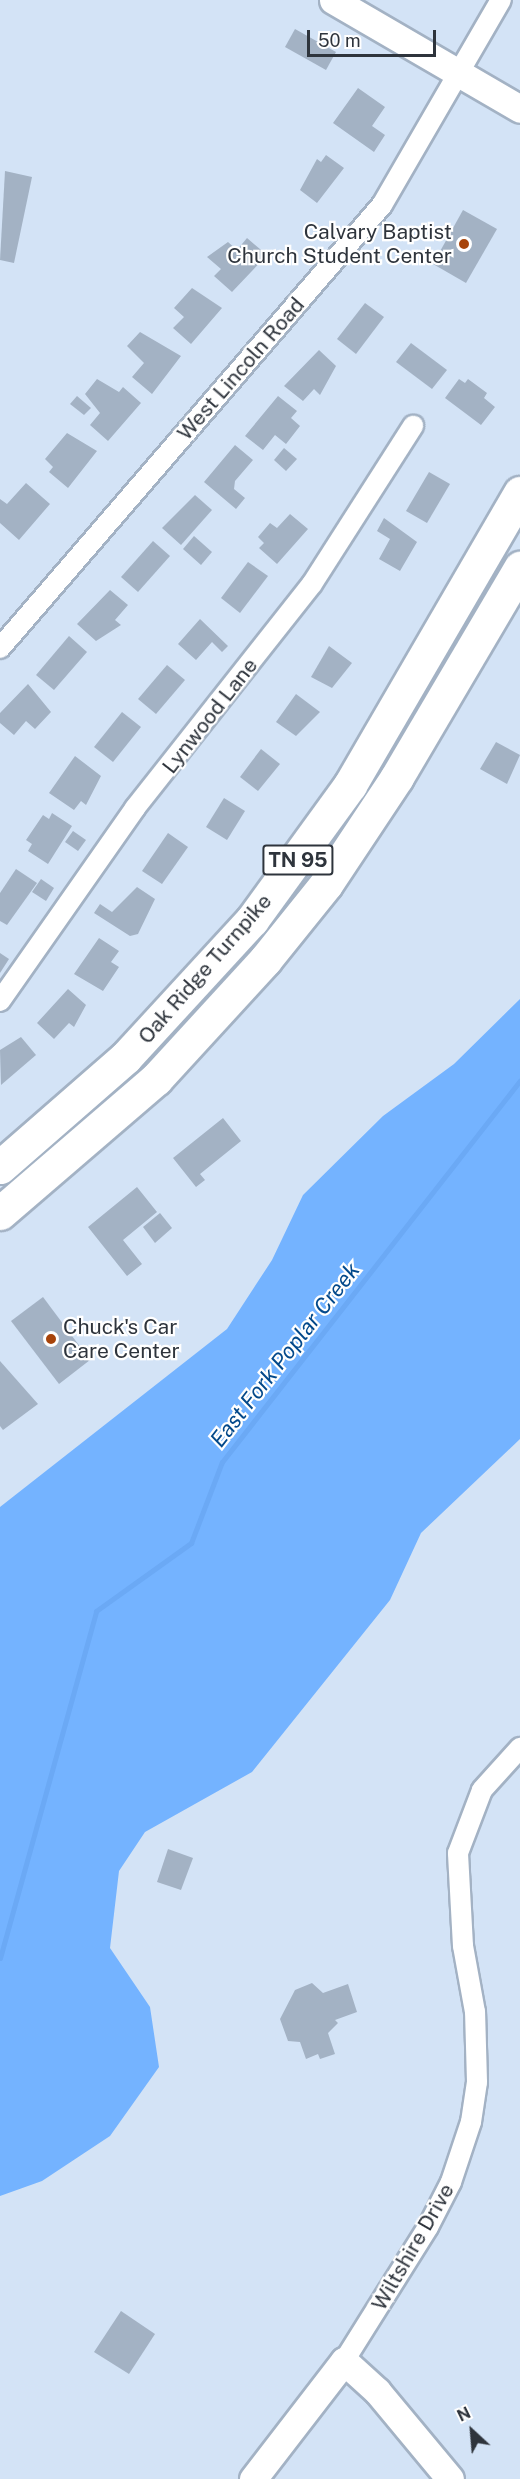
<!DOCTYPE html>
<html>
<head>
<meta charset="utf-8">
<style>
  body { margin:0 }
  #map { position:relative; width:520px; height:2479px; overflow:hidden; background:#d3e3f6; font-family:"Public Sans",sans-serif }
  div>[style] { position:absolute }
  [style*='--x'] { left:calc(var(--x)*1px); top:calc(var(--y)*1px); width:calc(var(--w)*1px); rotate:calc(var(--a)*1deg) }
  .forest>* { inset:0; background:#74b3ff }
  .stream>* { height:5px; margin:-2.5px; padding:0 2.5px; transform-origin:2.5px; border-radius:2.5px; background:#6ba9f5 }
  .building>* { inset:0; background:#a3b2c4 }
  .roads { filter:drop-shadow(2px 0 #a3b2c4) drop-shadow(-2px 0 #a3b2c4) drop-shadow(0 2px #a3b2c4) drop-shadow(0 -2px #a3b2c4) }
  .street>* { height:20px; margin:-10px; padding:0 10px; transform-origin:10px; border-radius:10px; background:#fff }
  .secondary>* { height:27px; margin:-13.5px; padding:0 13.5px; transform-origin:13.5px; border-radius:13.5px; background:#fff }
  .highway>* { height:33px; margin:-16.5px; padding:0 16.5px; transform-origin:16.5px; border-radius:16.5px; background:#fff }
  .dots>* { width:16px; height:16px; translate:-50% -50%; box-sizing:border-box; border:3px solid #fff; border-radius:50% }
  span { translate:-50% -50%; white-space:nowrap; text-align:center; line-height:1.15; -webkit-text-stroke:4.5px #fff; paint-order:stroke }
  .shield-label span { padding:2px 4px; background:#fff; border:2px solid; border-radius:4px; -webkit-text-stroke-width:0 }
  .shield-label { font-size:20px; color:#2e343c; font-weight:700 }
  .poi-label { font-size:21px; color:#2e343c }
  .right { translate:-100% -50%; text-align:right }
  .left { translate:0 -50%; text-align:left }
  .street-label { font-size:21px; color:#2e343c }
  .water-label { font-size:22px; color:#03498b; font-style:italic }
  .north { position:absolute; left:442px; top:2401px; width:60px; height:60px; -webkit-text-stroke:4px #fff; paint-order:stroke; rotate:334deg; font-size:16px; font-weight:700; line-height:24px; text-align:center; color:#2e343c }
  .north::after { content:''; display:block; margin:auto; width:21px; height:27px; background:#2e343c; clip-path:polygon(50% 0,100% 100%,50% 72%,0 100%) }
  .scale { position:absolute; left:307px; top:30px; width:129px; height:27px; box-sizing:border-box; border:3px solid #2e343c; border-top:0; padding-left:8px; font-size:18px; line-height:21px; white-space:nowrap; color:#2e343c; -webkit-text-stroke:4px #fff; paint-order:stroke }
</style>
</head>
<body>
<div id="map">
  <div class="forest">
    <div style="clip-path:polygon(520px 999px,520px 1439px,421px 1533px,390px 1600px,252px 1772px,145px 1832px,119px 1871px,110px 1948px,150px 2007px,159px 2067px,110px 2136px,42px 2181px,0 2196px,0 1507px,227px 1329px,272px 1260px,303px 1195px,383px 1116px,454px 1064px)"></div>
  </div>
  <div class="stream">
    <div style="--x:0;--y:1958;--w:360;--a:-74.5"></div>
    <div style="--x:96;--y:1611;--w:117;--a:-35.6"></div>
    <div style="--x:191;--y:1543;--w:87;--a:-69.1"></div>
    <div style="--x:222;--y:1462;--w:484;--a:-52"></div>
  </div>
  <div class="building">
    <div style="clip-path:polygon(295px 29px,336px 52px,326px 70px,285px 47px)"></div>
    <div style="clip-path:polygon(358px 88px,385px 107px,372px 126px,385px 135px,374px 152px,333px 123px)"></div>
    <div style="clip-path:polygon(326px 155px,344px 168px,317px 203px,300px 190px,317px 159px,321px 162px)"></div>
    <div style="clip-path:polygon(5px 171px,32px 177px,14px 263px,0 260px)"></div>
    <div style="clip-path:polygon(463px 210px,497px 229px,466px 283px,433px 264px)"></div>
    <div style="clip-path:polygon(247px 238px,267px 255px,232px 292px,214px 276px,221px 269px,207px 257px,228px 242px,237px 250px)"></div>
    <div style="clip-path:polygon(192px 288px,222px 308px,191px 344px,173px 328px,184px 317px,174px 308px)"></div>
    <div style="clip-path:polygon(365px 303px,384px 317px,356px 354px,337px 339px)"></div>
    <div style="clip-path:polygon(140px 332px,181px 356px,152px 394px,132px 377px,144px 363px,127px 346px)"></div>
    <div style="clip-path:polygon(411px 343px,447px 370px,432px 389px,396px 362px)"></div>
    <div style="clip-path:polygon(319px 350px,336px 366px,320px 395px,314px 389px,303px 401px,284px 386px)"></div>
    <div style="clip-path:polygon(97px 379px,119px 392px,123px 387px,141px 403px,108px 441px,90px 425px,100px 413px,85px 394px)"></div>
    <div style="clip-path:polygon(459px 379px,465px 383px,468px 379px,487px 393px,484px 398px,495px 407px,481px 425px,445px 398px)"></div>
    <div style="clip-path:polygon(77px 396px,91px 408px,84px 415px,70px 404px)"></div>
    <div style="clip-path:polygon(278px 396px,297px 411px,291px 418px,300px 426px,286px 444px,275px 435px,263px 450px,245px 436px)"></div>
    <div style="clip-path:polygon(67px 433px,97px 451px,68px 488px,49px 472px,53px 467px,45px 459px)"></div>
    <div style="clip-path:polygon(235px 445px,253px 460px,235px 481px,234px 489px,245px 498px,236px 509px,204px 482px)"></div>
    <div style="clip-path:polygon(284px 448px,297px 459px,286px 471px,274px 460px)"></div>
    <div style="clip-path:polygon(429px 472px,450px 484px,427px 523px,406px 511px)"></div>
    <div style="clip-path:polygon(26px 483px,50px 504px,19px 540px,0 523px,0 499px,7px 504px)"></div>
    <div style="clip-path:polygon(195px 495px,212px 510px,181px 545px,162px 528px)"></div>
    <div style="clip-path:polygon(290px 514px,308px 529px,277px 564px,259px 548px,264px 543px,258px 537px,270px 523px,277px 528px)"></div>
    <div style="clip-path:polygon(384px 518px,417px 542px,400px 571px,379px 559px,390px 539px,377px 531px)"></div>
    <div style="clip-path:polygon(194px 536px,212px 552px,201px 565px,183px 549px)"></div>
    <div style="clip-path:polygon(153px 541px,170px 556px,138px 592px,121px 577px)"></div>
    <div style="clip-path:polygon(248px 562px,268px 576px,240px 613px,221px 598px)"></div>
    <div style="clip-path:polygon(110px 590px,128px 605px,115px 620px,121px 625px,96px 641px,77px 624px)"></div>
    <div style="clip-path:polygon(200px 619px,228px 646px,222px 652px,212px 642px,196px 660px,178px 644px)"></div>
    <div style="clip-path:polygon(69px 636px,87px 652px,54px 690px,36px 675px)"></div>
    <div style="clip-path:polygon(329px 646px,352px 663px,332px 688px,311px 677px)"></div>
    <div style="clip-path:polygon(167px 665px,185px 680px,156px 714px,138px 699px)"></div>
    <div style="clip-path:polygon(28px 684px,51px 712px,35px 729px,26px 721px,14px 735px,0 723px,0 713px)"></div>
    <div style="clip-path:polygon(296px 694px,320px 712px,296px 736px,276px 722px)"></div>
    <div style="clip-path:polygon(122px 712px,141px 727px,113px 762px,94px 747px)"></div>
    <div style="clip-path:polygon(496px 742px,520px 755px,507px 784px,480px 769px)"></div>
    <div style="clip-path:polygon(261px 749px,280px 764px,258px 791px,240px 777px)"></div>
    <div style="clip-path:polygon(75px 756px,101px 776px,86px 805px,81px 801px,74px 810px,49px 793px)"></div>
    <div style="clip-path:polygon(224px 798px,245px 811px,227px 840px,206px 827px)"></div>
    <div style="clip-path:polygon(52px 813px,72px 826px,48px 864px,28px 851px,32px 844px,26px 840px,43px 815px,49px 819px)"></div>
    <div style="clip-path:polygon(73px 831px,86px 840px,78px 851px,65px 842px)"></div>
    <div style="clip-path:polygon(168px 833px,188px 847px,162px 884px,142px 871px)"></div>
    <div style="clip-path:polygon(16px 869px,37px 883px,7px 925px,0 921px,0 893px)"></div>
    <div style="clip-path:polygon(41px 879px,54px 888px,46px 901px,32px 892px)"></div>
    <div style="clip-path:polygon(137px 887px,155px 899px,138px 934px,130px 936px,94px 913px,100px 904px,112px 912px)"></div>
    <div style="clip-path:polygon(99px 938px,119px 951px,111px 962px,119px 967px,103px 991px,74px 974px)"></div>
    <div style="clip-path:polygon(0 953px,9px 959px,0 973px)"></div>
    <div style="clip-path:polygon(68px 989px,86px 1005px,74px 1027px,69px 1023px,54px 1039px,37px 1023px)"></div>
    <div style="clip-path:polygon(21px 1037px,36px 1055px,1px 1085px,0 1050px)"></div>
    <div style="clip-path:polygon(223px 1118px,241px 1141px,200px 1174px,205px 1180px,196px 1187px,173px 1158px)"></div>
    <div style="clip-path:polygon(137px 1187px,157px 1212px,123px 1240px,142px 1264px,127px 1276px,88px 1227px)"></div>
    <div style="clip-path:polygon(160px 1213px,172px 1228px,155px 1243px,143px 1227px)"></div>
    <div style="clip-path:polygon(43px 1297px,90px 1360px,59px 1384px,11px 1321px)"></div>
    <div style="clip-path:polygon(0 1361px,38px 1404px,3px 1430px,0 1426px)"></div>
    <div style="clip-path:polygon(168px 1849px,193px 1858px,181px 1890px,157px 1882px)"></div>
    <div style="clip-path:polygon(312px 1983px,323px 1993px,348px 1984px,357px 2012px,335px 2020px,338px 2023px,328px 2033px,335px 2054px,320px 2059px,318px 2054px,306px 2059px,300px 2042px,288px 2041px,280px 2019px,295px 1990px)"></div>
    <div style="clip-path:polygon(121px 2311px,155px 2334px,129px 2374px,94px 2352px)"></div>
  </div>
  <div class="roads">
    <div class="street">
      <div style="--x:0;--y:648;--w:585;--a:-49.23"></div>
      <div style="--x:382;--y:205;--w:237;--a:-59.9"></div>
      <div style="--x:0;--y:1001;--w:236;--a:-55"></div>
      <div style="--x:135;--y:808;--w:285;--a:-51.7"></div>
      <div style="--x:312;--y:584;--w:188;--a:-57.4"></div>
      <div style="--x:344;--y:2361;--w:158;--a:-57.9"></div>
      <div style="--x:428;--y:2227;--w:51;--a:-62.9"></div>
      <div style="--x:451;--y:2182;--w:63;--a:-71.6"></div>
      <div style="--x:471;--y:2122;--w:40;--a:-81.5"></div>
      <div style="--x:477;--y:2082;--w:70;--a:-91.6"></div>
      <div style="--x:475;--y:2012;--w:67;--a:-100.3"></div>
      <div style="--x:463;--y:1946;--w:93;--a:-93.1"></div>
      <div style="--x:458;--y:1853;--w:67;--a:-69.1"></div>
      <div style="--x:482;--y:1790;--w:57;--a:-47.9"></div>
    </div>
    <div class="secondary">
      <div style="--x:333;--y:0;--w:216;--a:30.2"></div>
      <div style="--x:253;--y:2479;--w:149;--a:-52.4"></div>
      <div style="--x:344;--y:2361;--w:45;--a:42.3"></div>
      <div style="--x:377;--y:2391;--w:114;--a:50.3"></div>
    </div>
    <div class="highway">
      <div style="--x:0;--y:1167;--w:167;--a:-41.1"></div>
      <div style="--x:126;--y:1057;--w:186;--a:-47.4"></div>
      <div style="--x:252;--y:920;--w:167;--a:-54"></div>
      <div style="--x:350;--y:785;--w:338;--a:-59.8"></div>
      <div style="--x:0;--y:1213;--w:206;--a:-40.7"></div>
      <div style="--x:156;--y:1079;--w:161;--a:-47.5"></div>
      <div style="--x:265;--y:960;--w:97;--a:-51.2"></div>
      <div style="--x:326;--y:884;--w:128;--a:-56.4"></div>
      <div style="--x:397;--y:777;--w:243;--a:-59.5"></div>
    </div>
  </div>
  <div class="dots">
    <div style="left:464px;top:244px;background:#a7440b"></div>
    <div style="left:51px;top:1339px;background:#a7440b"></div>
  </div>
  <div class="shield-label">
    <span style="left:298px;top:860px">TN 95</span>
  </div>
  <div class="poi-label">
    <span class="right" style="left:452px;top:244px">Calvary Baptist<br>Church Student Center</span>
    <span class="left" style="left:63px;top:1339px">Chuck's Car<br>Care Center</span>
  </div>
  <div class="street-label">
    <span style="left:241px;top:369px;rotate:-49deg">West Lincoln Road</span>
    <span style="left:210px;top:716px;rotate:-52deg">Lynwood Lane</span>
    <span style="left:205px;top:969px;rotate:-49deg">Oak Ridge Turnpike</span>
    <span style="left:413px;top:2247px;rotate:-60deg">Wiltshire Drive</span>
  </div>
  <div class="water-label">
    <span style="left:285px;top:1355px;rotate:-52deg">East Fork Poplar Creek</span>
  </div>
  <div class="north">N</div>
  <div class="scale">50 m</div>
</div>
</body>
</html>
